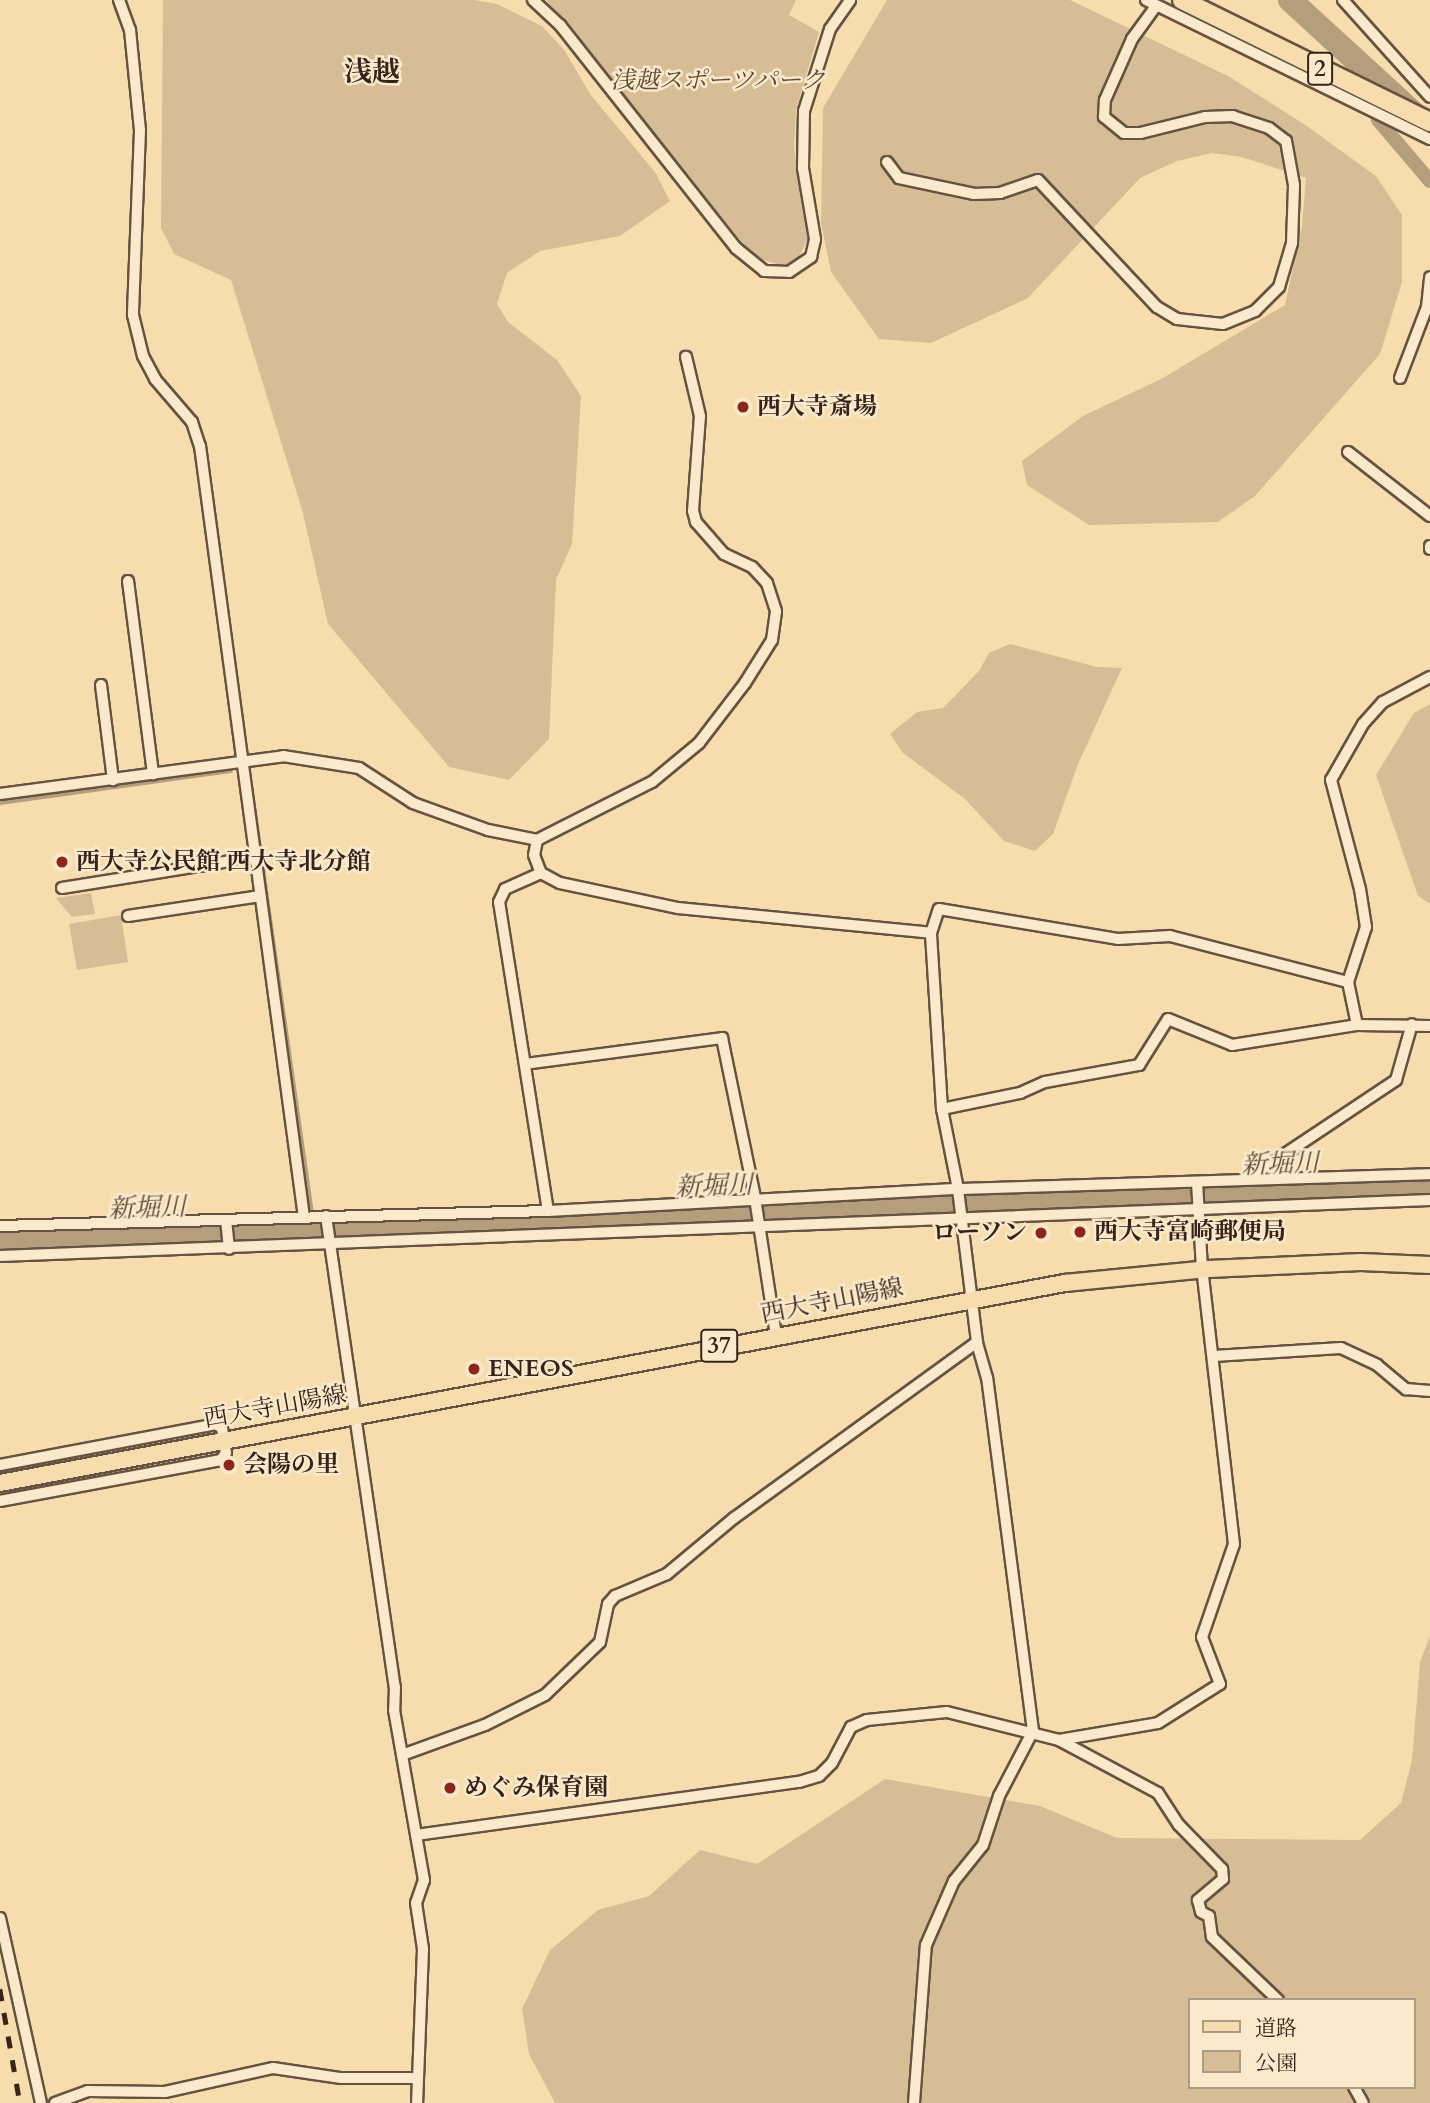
<!DOCTYPE html>
<html>
<head>
<meta charset="utf-8">
<style>
  body { margin:0 }
  #map { position:relative; width:1430px; height:2103px; overflow:hidden; background:#f7ddae; font-family:Cardo,"Noto Serif JP",serif }
  div>[style] { position:absolute }
  [style*='--x'] { left:calc(var(--x)*1px); top:calc(var(--y)*1px); width:calc(var(--w)*1px); rotate:calc(var(--a)*1deg) }
  .green>* { inset:0; background:#d6bd95 }
  .stream>* { height:4.5px; margin:-2.25px; padding:0 2.25px; transform-origin:2.25px; border-radius:2.25px; background:#b59e7c }
  .canal>* { height:14px; margin:-7px; padding:0 7px; transform-origin:7px; border-radius:7px; background:#b59e7c }
  .river>* { height:24px; margin:-12px; padding:0 12px; transform-origin:12px; border-radius:12px; background:#b59e7c }
  .roads { filter:drop-shadow(2px 0 #665240) drop-shadow(-2px 0 #665240) drop-shadow(0 2px #665240) drop-shadow(0 -2px #665240) }
  .minor>* { height:10px; margin:-5px; padding:0 5px; transform-origin:5px; border-radius:5px; background:#fae9ca }
  .primary>* { height:16px; margin:-8px; padding:0 8px; transform-origin:8px; border-radius:8px; background:#f7ddae }
  .trunk>* { height:18px; margin:-9px; padding:0 9px; transform-origin:9px; border-radius:9px; background:#f7ddae }
  .rail>* { height:4.5px; margin-top:-2.25px; transform-origin:0; background:repeating-linear-gradient(90deg,#36231b 0 12px,transparent 0 24px) }
  .dots>* { width:19px; height:19px; translate:-50% -50%; box-sizing:border-box; border:4px solid #fae9ca; border-radius:50% }
  span { translate:-50% -50%; white-space:nowrap; text-align:center; line-height:1.15; -webkit-text-stroke:5px #fae9ca; paint-order:stroke }
  .shield-label span { padding:2px 5px; background:#fae9ca; border:2px solid; border-radius:5px; -webkit-text-stroke-width:0 }
  .shield-label { font-size:23px; color:#36231b; font-weight:700 }
  .park-label { font-size:24px; color:#5e4a3a; font-style:italic }
  .poi-label { font-size:24px; color:#36231b; font-weight:700 }
  .left { translate:0 -50%; text-align:left }
  .right { translate:-100% -50%; text-align:right }
  .street-label { font-size:24px; color:#36231b }
  .water-label { font-size:26px; color:#624e3d; font-style:italic }
  .quarter-label { font-size:28px; color:#36231b; font-weight:700 }
  .legend { position:absolute; left:1188px; top:1998px; width:228px; height:91px; box-sizing:border-box; background:#fae9ca; border:2px solid #ac9a84; margin:0; padding:9px 12px; list-style:none; font-size:21px; color:#36231b }
  .legend li { display:flex; align-items:center; gap:14px; height:35px }
  .legend b { width:35px; border:2px solid #ac9a84 }
</style>
</head>
<body>
<div id="map">
  <div class="green">
    <div style="clip-path:polygon(163px 0,474px 0,497px 4px,542px 26px,565px 51px,590px 94px,655px 172px,670px 201px,620px 236px,540px 251px,507px 273px,497px 304px,508px 322px,557px 360px,581px 396px,572px 544px,556px 580px,549px 739px,509px 780px,449px 767px,328px 624px,303px 513px,231px 280px,174px 254px,161px 228px)"></div>
    <div style="clip-path:polygon(546px 0,796px 0,789px 15px,819px 32px,796px 110px,794px 148px,808px 238px,799px 257px,786px 267px,754px 257px)"></div>
    <div style="clip-path:polygon(887px 0,1070px 0,1228px 76px,1304px 124px,1376px 176px,1402px 215px,1402px 282px,1380px 354px,1255px 496px,1218px 522px,1089px 525px,1027px 485px,1022px 461px,1083px 416px,1161px 379px,1285px 305px,1302px 226px,1306px 178px,1242px 157px,1212px 153px,1177px 161px,1140px 178px,1028px 298px,931px 343px,879px 339px,831px 272px,821px 223px,823px 108px)"></div>
    <div style="clip-path:polygon(1010px 644px,1097px 667px,1122px 668px,1078px 764px,1053px 834px,1035px 851px,1004px 841px,965px 799px,903px 753px,890px 734px,917px 712px,943px 708px,979px 671px,989px 653px)"></div>
    <div style="clip-path:polygon(1430px 704px,1430px 904px,1418px 896px,1376px 775px,1414px 713px)"></div>
    <div style="clip-path:polygon(91px 893px,95px 914px,72px 917px,56px 898px)"></div>
    <div style="clip-path:polygon(121px 915px,128px 962px,77px 970px,69px 924px)"></div>
    <div style="clip-path:polygon(evenodd,1430px 1636px,1430px 2103px,555px 2103px,529px 2054px,522px 2009px,550px 1950px,598px 1910px,649px 1896px,700px 1850px,757px 1864px,885px 1779px,1040px 1806px,1117px 1838px,1360px 1840px,1401px 1803px,1412px 1760px,1420px 1662px,1430px 1636px,1190px 2000px,1414px 2000px,1414px 2087px,1190px 2087px,1190px 2000px)"></div>
  </div>
  <div class="stream">
    <div style="--x:251;--y:788;--w:425;--a:81.9"></div>
    <div style="--x:0;--y:802;--w:232;--a:-7.9"></div>
  </div>
  <div class="canal">
    <div style="--x:1378;--y:120;--w:80;--a:49.6"></div>
  </div>
  <div class="river">
    <div style="--x:1290;--y:0;--w:176;--a:42.5"></div>
    <div style="--x:0;--y:1243;--w:1431;--a:-2.2"></div>
  </div>
  <div class="roads">
    <div class="minor">
      <div style="--x:119;--y:0;--w:32;--a:70"></div>
      <div style="--x:130;--y:30;--w:100;--a:84.3"></div>
      <div style="--x:140;--y:130;--w:185;--a:92.2"></div>
      <div style="--x:133;--y:315;--w:42;--a:76.3"></div>
      <div style="--x:143;--y:356;--w:26;--a:62"></div>
      <div style="--x:155;--y:379;--w:57;--a:49.3"></div>
      <div style="--x:192;--y:422;--w:25;--a:72"></div>
      <div style="--x:200;--y:446;--w:778;--a:82.32"></div>
      <div style="--x:533;--y:0;--w:37;--a:43"></div>
      <div style="--x:560;--y:25;--w:284;--a:51.7"></div>
      <div style="--x:736;--y:248;--w:36;--a:39"></div>
      <div style="--x:764;--y:271;--w:25;--a:2"></div>
      <div style="--x:789;--y:272;--w:27;--a:-34"></div>
      <div style="--x:811;--y:257;--w:18;--a:-77"></div>
      <div style="--x:815;--y:239;--w:72;--a:-99.6"></div>
      <div style="--x:803;--y:168;--w:57;--a:-89"></div>
      <div style="--x:804;--y:111;--w:86;--a:-72.4"></div>
      <div style="--x:830;--y:29;--w:35;--a:-55"></div>
      <div style="--x:1146;--y:0;--w:316;--a:26.1"></div>
      <div style="--x:1343;--y:0;--w:130;--a:48.1"></div>
      <div style="--x:887;--y:162;--w:20;--a:53"></div>
      <div style="--x:899;--y:178;--w:77;--a:12"></div>
      <div style="--x:974;--y:194;--w:26;--a:-2"></div>
      <div style="--x:1000;--y:193;--w:40;--a:-18.9"></div>
      <div style="--x:1038;--y:180;--w:174;--a:46.9"></div>
      <div style="--x:1157;--y:307;--w:23;--a:31"></div>
      <div style="--x:1177;--y:319;--w:46;--a:6.2"></div>
      <div style="--x:1223;--y:324;--w:35;--a:-22"></div>
      <div style="--x:1255;--y:311;--w:34;--a:-45"></div>
      <div style="--x:1279;--y:287;--w:46;--a:-73.5"></div>
      <div style="--x:1292;--y:243;--w:58;--a:-88"></div>
      <div style="--x:1294;--y:185;--w:45;--a:-100.3"></div>
      <div style="--x:1286;--y:141;--w:21;--a:-143"></div>
      <div style="--x:1269;--y:128;--w:38;--a:-162"></div>
      <div style="--x:1233;--y:116;--w:28;--a:178"></div>
      <div style="--x:1205;--y:117;--w:66;--a:166"></div>
      <div style="--x:1141;--y:133;--w:17;--a:180"></div>
      <div style="--x:1124;--y:133;--w:26;--a:-141"></div>
      <div style="--x:1104;--y:117;--w:17;--a:-87"></div>
      <div style="--x:1105;--y:100;--w:67;--a:-66.1"></div>
      <div style="--x:1132;--y:39;--w:41;--a:-54"></div>
      <div style="--x:1400;--y:378;--w:76;--a:-69.2"></div>
      <div style="--x:1427;--y:307;--w:30;--a:-84"></div>
      <div style="--x:1348;--y:452;--w:104;--a:38"></div>
      <div style="--x:1430;--y:546;--w:3;--a:90"></div>
      <div style="--x:128;--y:581;--w:195;--a:82.6"></div>
      <div style="--x:101;--y:685;--w:96;--a:82.8"></div>
      <div style="--x:0;--y:794;--w:286;--a:-7.6"></div>
      <div style="--x:283;--y:756;--w:77;--a:9"></div>
      <div style="--x:359;--y:768;--w:64;--a:32.9"></div>
      <div style="--x:413;--y:803;--w:80;--a:19.8"></div>
      <div style="--x:488;--y:830;--w:50;--a:11.5"></div>
      <div style="--x:537;--y:840;--w:129;--a:-26.8"></div>
      <div style="--x:652;--y:782;--w:61;--a:-39.7"></div>
      <div style="--x:699;--y:743;--w:76;--a:-52.5"></div>
      <div style="--x:745;--y:683;--w:51;--a:-57.9"></div>
      <div style="--x:772;--y:640;--w:29;--a:-82"></div>
      <div style="--x:776;--y:611;--w:29;--a:-108"></div>
      <div style="--x:767;--y:583;--w:22;--a:-133"></div>
      <div style="--x:752;--y:567;--w:31;--a:-155"></div>
      <div style="--x:724;--y:554;--w:43;--a:-131.2"></div>
      <div style="--x:696;--y:522;--w:11;--a:-105"></div>
      <div style="--x:693;--y:511;--w:95;--a:-85.8"></div>
      <div style="--x:700;--y:416;--w:61;--a:-103.3"></div>
      <div style="--x:537;--y:840;--w:15;--a:101"></div>
      <div style="--x:534;--y:855;--w:19;--a:69"></div>
      <div style="--x:62;--y:888;--w:195;--a:-9.1"></div>
      <div style="--x:128;--y:916;--w:134;--a:-8.6"></div>
      <div style="--x:1357;--y:1025;--w:44;--a:-101.8"></div>
      <div style="--x:1348;--y:982;--w:58;--a:-71.9"></div>
      <div style="--x:1366;--y:927;--w:38;--a:-99"></div>
      <div style="--x:1360;--y:889;--w:113;--a:-104.9"></div>
      <div style="--x:1331;--y:780;--w:64;--a:-60.3"></div>
      <div style="--x:1363;--y:724;--w:30;--a:-48"></div>
      <div style="--x:1383;--y:702;--w:53;--a:-28"></div>
      <div style="--x:525;--y:1064;--w:199;--a:-7.5"></div>
      <div style="--x:722;--y:1038;--w:163;--a:78.3"></div>
      <div style="--x:755;--y:1198;--w:139;--a:81.3"></div>
      <div style="--x:942;--y:1109;--w:80;--a:-11.6"></div>
      <div style="--x:1020;--y:1093;--w:27;--a:-24"></div>
      <div style="--x:1045;--y:1082;--w:96;--a:-10.3"></div>
      <div style="--x:1139;--y:1065;--w:54;--a:-57.8"></div>
      <div style="--x:1168;--y:1019;--w:69;--a:22.1"></div>
      <div style="--x:1232;--y:1045;--w:127;--a:-9.1"></div>
      <div style="--x:1357;--y:1025;--w:73;--a:0.8"></div>
      <div style="--x:1249;--y:1178;--w:177;--a:-33.7"></div>
      <div style="--x:1396;--y:1080;--w:58;--a:-74.1"></div>
      <div style="--x:548;--y:1211;--w:313;--a:-99"></div>
      <div style="--x:499;--y:902;--w:14;--a:-65"></div>
      <div style="--x:505;--y:889;--w:39;--a:-24"></div>
      <div style="--x:541;--y:873;--w:21;--a:28"></div>
      <div style="--x:560;--y:883;--w:121;--a:12"></div>
      <div style="--x:678;--y:908;--w:254;--a:5.6"></div>
      <div style="--x:326;--y:1216;--w:476;--a:81.7"></div>
      <div style="--x:395;--y:1687;--w:23;--a:92"></div>
      <div style="--x:394;--y:1710;--w:173;--a:80"></div>
      <div style="--x:424;--y:1880;--w:24;--a:109"></div>
      <div style="--x:416;--y:1903;--w:47;--a:81.3"></div>
      <div style="--x:423;--y:1949;--w:154;--a:92.2"></div>
      <div style="--x:226;--y:1220;--w:29;--a:84"></div>
      <div style="--x:0;--y:1226;--w:548;--a:-1.57"></div>
      <div style="--x:548;--y:1211;--w:411;--a:-3.1"></div>
      <div style="--x:958;--y:1189;--w:472;--a:-1.8"></div>
      <div style="--x:0;--y:1256;--w:1431;--a:-2.24"></div>
      <div style="--x:1214;--y:1356;--w:127;--a:-3.6"></div>
      <div style="--x:1341;--y:1348;--w:40;--a:25"></div>
      <div style="--x:1377;--y:1365;--w:38;--a:40"></div>
      <div style="--x:1406;--y:1389;--w:24;--a:5"></div>
      <div style="--x:0;--y:1465;--w:220;--a:-10.7"></div>
      <div style="--x:216;--y:1424;--w:7;--a:34"></div>
      <div style="--x:222;--y:1428;--w:25;--a:81"></div>
      <div style="--x:226;--y:1453;--w:9;--a:126"></div>
      <div style="--x:221;--y:1460;--w:225;--a:169.5"></div>
      <div style="--x:1059;--y:1740;--w:112;--a:28.2"></div>
      <div style="--x:1158;--y:1793;--w:38;--a:57"></div>
      <div style="--x:1179;--y:1825;--w:62;--a:45.7"></div>
      <div style="--x:1222;--y:1869;--w:10;--a:84"></div>
      <div style="--x:1223;--y:1879;--w:33;--a:140"></div>
      <div style="--x:1198;--y:1900;--w:12;--a:76"></div>
      <div style="--x:1201;--y:1912;--w:9;--a:27"></div>
      <div style="--x:1209;--y:1916;--w:21;--a:82"></div>
      <div style="--x:1212;--y:1937;--w:91;--a:43.7"></div>
      <div style="--x:402;--y:1755;--w:88;--a:-19.9"></div>
      <div style="--x:485;--y:1725;--w:67;--a:-26.6"></div>
      <div style="--x:545;--y:1695;--w:76;--a:-43.9"></div>
      <div style="--x:600;--y:1642;--w:39;--a:-78"></div>
      <div style="--x:608;--y:1604;--w:11;--a:-49"></div>
      <div style="--x:615;--y:1596;--w:56;--a:-22.9"></div>
      <div style="--x:667;--y:1574;--w:87;--a:-39.9"></div>
      <div style="--x:734;--y:1518;--w:300;--a:-35.9"></div>
      <div style="--x:416;--y:1835;--w:387;--a:-7.9"></div>
      <div style="--x:799;--y:1782;--w:21;--a:-17"></div>
      <div style="--x:819;--y:1776;--w:18;--a:-45"></div>
      <div style="--x:832;--y:1763;--w:41;--a:-62.2"></div>
      <div style="--x:851;--y:1727;--w:17;--a:-24"></div>
      <div style="--x:867;--y:1720;--w:80;--a:-5.7"></div>
      <div style="--x:947;--y:1712;--w:115;--a:14"></div>
      <div style="--x:1059;--y:1740;--w:100;--a:-9.7"></div>
      <div style="--x:1158;--y:1723;--w:73;--a:-32.2"></div>
      <div style="--x:1220;--y:1684;--w:50;--a:-111"></div>
      <div style="--x:1202;--y:1637;--w:98;--a:-71"></div>
      <div style="--x:1234;--y:1544;--w:277;--a:-96.6"></div>
      <div style="--x:1202;--y:1269;--w:87;--a:-93.3"></div>
      <div style="--x:0;--y:1918;--w:189;--a:77.5"></div>
      <div style="--x:1354;--y:2087;--w:18;--a:61"></div>
      <div style="--x:55;--y:2103;--w:35;--a:-20"></div>
      <div style="--x:88;--y:2091;--w:77;--a:0.7"></div>
      <div style="--x:165;--y:2092;--w:111;--a:-12.5"></div>
      <div style="--x:273;--y:2068;--w:69;--a:8.4"></div>
      <div style="--x:341;--y:2078;--w:76;--a:0"></div>
      <div style="--x:914;--y:2103;--w:158;--a:-85.7"></div>
      <div style="--x:926;--y:1945;--w:70;--a:-66.4"></div>
      <div style="--x:954;--y:1881;--w:46;--a:-51.1"></div>
      <div style="--x:983;--y:1845;--w:52;--a:-71.9"></div>
      <div style="--x:999;--y:1796;--w:73;--a:-62.4"></div>
      <div style="--x:1033;--y:1731;--w:356;--a:-97.4"></div>
      <div style="--x:987;--y:1378;--w:37;--a:-106"></div>
      <div style="--x:977;--y:1342;--w:154;--a:-97.1"></div>
      <div style="--x:958;--y:1189;--w:82;--a:-101.3"></div>
      <div style="--x:942;--y:1109;--w:176;--a:-93.6"></div>
      <div style="--x:931;--y:933;--w:25;--a:-72"></div>
      <div style="--x:939;--y:909;--w:181;--a:9.5"></div>
      <div style="--x:1118;--y:939;--w:52;--a:-3.3"></div>
      <div style="--x:1170;--y:936;--w:184;--a:14.5"></div>
    </div>
    <div class="primary">
      <div style="--x:0;--y:1483;--w:1084;--a:-10.64"></div>
      <div style="--x:1065;--y:1283;--w:145;--a:-5.6"></div>
      <div style="--x:1209;--y:1269;--w:152;--a:-2.6"></div>
      <div style="--x:1361;--y:1262;--w:69;--a:2.5"></div>
    </div>
    <div class="trunk">
      <div style="--x:1182;--y:0;--w:276;--a:26.2"></div>
    </div>
  </div>
  <div class="rail">
    <div style="--x:0;--y:1989;--w:116;--a:80"></div>
  </div>
  <div class="dots">
    <div style="left:743px;top:407px;background:#8f2418"></div>
    <div style="left:62px;top:862px;background:#8f2418"></div>
    <div style="left:1080px;top:1232px;background:#8f2418"></div>
    <div style="left:1041px;top:1233px;background:#8f2418"></div>
    <div style="left:474px;top:1369px;background:#8f2418"></div>
    <div style="left:229px;top:1465px;background:#8f2418"></div>
    <div style="left:450px;top:1788px;background:#8f2418"></div>
  </div>
  <div class="shield-label">
    <span style="left:1320px;top:69px">2</span>
    <span style="left:719px;top:1346px">37</span>
  </div>
  <div class="park-label">
    <span style="left:718px;top:81px">浅越スポーツパーク</span>
  </div>
  <div class="poi-label">
    <span class="left" style="left:757px;top:407px">西大寺斎場</span>
    <span class="left" style="left:76px;top:862px">西大寺公民館 西大寺北分館</span>
    <span class="left" style="left:1094px;top:1232px">西大寺富崎郵便局</span>
    <span class="right" style="left:1027px;top:1233px">ローソン</span>
    <span class="left" style="left:488px;top:1369px">ENEOS</span>
    <span class="left" style="left:243px;top:1465px">会陽の里</span>
    <span class="left" style="left:464px;top:1788px">めぐみ保育園</span>
  </div>
  <div class="street-label">
    <span style="left:832px;top:1301px;rotate:-11deg">西大寺山陽線</span>
    <span style="left:275px;top:1407px;rotate:-10deg">西大寺山陽線</span>
  </div>
  <div class="water-label">
    <span style="left:1280px;top:1164px;rotate:-2deg">新堀川</span>
    <span style="left:714px;top:1186px;rotate:-2deg">新堀川</span>
    <span style="left:147px;top:1208px;rotate:-2deg">新堀川</span>
  </div>
  <div class="quarter-label">
    <span style="left:372px;top:72px">浅越</span>
  </div>
  <ul class="legend">
  <li><b style="height:9px;background:#f7ddae"></b>道路</li>
  <li><b style="height:19px;background:#d6bd95"></b>公園</li>
  </ul>
</div>
</body>
</html>
